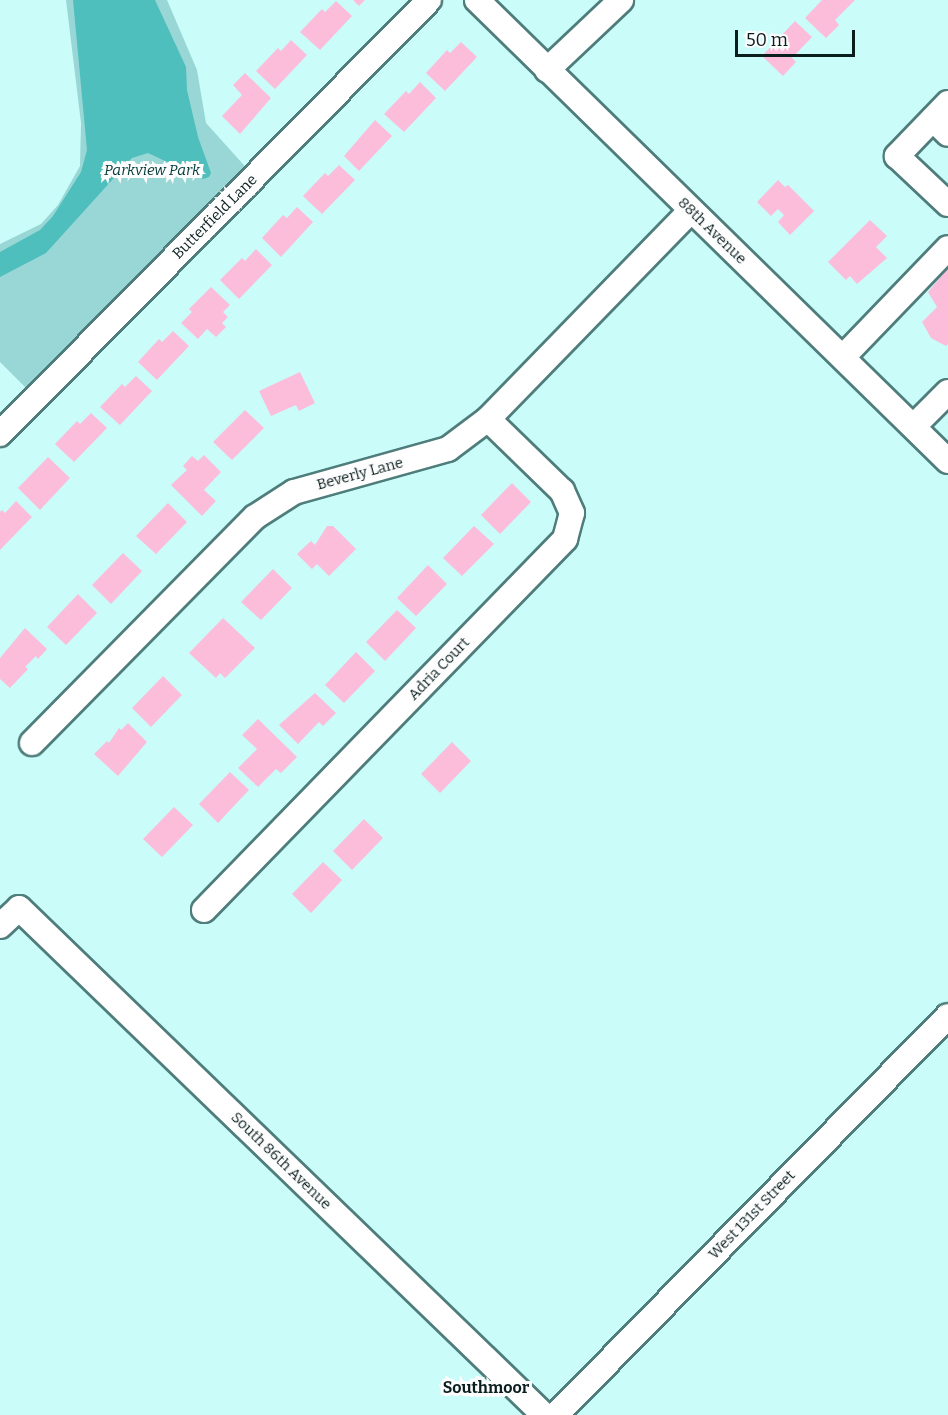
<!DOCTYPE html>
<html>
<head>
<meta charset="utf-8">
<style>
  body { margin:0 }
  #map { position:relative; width:948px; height:1415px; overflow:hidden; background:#cafcfa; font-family:Bitter,serif }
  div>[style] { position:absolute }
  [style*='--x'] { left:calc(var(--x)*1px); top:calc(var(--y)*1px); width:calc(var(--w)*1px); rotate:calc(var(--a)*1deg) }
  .green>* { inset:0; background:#98d7d5 }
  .water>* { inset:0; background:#4ebfbc }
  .building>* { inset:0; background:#fbbdda }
  .roads { filter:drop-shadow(2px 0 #4f7d7b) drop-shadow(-2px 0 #4f7d7b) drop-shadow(0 2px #4f7d7b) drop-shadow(0 -2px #4f7d7b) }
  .minor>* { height:24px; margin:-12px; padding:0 12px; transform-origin:12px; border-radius:12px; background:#fff }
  span { translate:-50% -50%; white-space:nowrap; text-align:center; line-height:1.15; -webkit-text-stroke:6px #fdfdfd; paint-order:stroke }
  .park-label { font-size:15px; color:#013938; font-style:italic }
  .street-label { font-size:15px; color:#0b1e1e }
  .neighbourhood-label { font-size:16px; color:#0b1e1e; font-weight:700 }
  .scale { position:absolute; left:735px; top:30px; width:120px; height:27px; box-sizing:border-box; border:3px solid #0b1e1e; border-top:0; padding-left:8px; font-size:18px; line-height:21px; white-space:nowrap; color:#0b1e1e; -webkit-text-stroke:4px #fdfdfd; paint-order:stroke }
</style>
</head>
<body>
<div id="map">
  <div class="green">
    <div style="clip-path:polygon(66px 0,167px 0,197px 70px,206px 123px,251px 173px,32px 394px,0 362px,0 244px,41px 224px,58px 205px,80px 166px,81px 123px)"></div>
  </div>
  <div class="water">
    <div style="clip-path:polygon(73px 0,155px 0,186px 67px,187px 90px,198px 137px,211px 173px,209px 177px,203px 179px,148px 153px,132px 158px,46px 253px,0 277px,0 252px,40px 230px,53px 216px,81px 172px,87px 150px)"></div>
  </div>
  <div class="building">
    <div style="clip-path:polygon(353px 0,365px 0,359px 6px)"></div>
    <div style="clip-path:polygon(822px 0,855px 0,835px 20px,839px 25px,826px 38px,805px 18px)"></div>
    <div style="clip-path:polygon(336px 1px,352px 16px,320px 50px,300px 32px,322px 9px,325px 12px)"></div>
    <div style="clip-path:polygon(795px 21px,812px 37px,792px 58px,796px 62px,783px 76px,762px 56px)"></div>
    <div style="clip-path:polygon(291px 40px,307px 55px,275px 89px,256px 71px,278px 48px,281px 51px)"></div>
    <div style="clip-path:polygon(461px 42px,477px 57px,445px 91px,426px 73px,447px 50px,450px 53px)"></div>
    <div style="clip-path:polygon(245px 73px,271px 98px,240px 134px,222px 116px,242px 95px,233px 85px)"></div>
    <div style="clip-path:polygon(420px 82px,436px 98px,404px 132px,384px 114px,406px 91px,409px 94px)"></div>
    <div style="clip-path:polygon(375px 120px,392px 136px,359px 171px,344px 156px)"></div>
    <div style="clip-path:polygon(339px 165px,355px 180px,322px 214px,303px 196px,325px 173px,328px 176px)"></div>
    <div style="clip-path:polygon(778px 180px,785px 187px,788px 185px,814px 211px,790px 235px,778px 222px,784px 215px,778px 209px,771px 216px,757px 202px)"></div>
    <div style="clip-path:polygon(297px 207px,313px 222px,281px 257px,262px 238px,283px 215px,287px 218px)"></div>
    <div style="clip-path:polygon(870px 220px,887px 236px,876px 247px,887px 258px,857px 284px,850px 276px,846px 280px,828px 262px)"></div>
    <div style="clip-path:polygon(256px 249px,272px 265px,239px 299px,220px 280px,242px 258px,245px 261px)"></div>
    <div style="clip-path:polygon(948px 268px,948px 344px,946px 346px,931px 338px,922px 322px,937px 307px,928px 292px)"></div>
    <div style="clip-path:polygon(211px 287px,230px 305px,223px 312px,228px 317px,222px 323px,226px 327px,216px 337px,207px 329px,198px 339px,181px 323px,192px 312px,189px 309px)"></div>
    <div style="clip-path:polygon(173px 331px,189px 346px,157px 380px,138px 362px,159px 339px,162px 342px)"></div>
    <div style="clip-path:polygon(300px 372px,315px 403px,299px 411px,296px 405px,271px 416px,259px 391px)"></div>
    <div style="clip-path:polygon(136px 376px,152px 391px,120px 425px,100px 407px,122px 384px,125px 387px)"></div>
    <div style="clip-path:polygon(245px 410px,264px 428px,232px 460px,213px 442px)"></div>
    <div style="clip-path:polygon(91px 413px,107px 428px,74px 462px,55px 444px,77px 421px,80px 424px)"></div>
    <div style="clip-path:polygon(204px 455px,221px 472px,204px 490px,216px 501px,202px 516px,171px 485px,187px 470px,183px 466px,192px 456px,198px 461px)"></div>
    <div style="clip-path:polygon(48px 457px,70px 478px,40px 510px,18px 488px)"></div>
    <div style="clip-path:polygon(512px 483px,531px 502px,500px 534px,481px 515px)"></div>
    <div style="clip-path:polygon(16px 501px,32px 517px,0 550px,0 512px,2px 510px,5px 513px)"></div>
    <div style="clip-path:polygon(168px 503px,187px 522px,156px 554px,136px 536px)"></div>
    <div style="clip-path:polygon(327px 526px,333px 526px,356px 549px,329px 576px,317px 564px,312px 569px,297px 554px,311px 541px,315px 545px)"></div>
    <div style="clip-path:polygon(474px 526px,494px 544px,462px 576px,443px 558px)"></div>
    <div style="clip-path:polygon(123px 553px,142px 571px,111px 604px,92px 585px)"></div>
    <div style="clip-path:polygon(428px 565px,447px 584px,416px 616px,397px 598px)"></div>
    <div style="clip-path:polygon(273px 569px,292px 588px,261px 620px,241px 602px)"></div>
    <div style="clip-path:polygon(78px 594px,97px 613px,66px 645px,47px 627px)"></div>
    <div style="clip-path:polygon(397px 610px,416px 628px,385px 661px,366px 642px)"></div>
    <div style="clip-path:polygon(223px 618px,255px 648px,225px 678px,220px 673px,216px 678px,189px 653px)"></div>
    <div style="clip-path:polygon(25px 628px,47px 649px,38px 659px,36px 656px,25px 667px,28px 669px,10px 688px,0 679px,0 658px)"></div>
    <div style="clip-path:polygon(356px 652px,375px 671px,344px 703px,325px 685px)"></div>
    <div style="clip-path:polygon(163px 676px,182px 695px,151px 727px,132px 708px)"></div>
    <div style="clip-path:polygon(315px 693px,336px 713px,323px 726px,319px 722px,298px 744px,279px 725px)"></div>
    <div style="clip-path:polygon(258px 719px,297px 757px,281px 773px,276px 769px,258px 787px,238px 768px,257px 749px,242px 735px)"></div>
    <div style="clip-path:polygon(128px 723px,147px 742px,118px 776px,94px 754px,107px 741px,109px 743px,119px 728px,121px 730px)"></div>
    <div style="clip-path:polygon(452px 742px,471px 761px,440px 793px,421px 774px)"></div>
    <div style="clip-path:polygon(230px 772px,249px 790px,218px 823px,199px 804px)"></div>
    <div style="clip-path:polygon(174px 807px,193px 825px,162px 857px,143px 839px)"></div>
    <div style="clip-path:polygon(364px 819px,383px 838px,352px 870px,333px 851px)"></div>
    <div style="clip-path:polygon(323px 862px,342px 880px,311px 913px,292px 894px)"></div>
  </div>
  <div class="roads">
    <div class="minor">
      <div style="--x:477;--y:0;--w:659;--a:44.39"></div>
      <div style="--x:547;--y:70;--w:102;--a:-43.4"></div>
      <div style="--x:948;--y:103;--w:74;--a:133.9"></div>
      <div style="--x:897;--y:156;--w:70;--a:43.3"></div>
      <div style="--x:933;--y:119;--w:21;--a:45"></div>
      <div style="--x:843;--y:357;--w:151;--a:-46.1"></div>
      <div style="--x:914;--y:426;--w:48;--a:-45"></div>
      <div style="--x:0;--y:434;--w:610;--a:-45.33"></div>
      <div style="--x:32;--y:743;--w:317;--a:-45.4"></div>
      <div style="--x:255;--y:517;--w:46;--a:-32.7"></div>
      <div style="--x:294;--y:492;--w:160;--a:-15.6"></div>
      <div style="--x:448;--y:449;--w:50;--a:-36.9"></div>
      <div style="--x:488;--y:419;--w:291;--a:-45.8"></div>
      <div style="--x:204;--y:910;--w:518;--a:-45.78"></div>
      <div style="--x:565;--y:539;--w:27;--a:-75"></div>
      <div style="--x:572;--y:513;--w:24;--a:-114"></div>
      <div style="--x:562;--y:491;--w:103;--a:-135.8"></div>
      <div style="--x:0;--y:926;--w:26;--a:-43"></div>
      <div style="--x:19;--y:908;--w:730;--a:44"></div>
      <div style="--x:556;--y:1415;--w:559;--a:-45.51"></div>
    </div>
  </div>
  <div class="park-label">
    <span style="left:152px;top:171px">Parkview Park</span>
  </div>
  <div class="street-label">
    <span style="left:215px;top:217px;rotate:-45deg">Butterfield Lane</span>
    <span style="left:712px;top:231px;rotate:44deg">88th Avenue</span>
    <span style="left:360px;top:474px;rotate:-15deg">Beverly Lane</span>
    <span style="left:439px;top:669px;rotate:-46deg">Adria Court</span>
    <span style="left:281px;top:1161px;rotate:44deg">South 86th Avenue</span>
    <span style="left:752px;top:1215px;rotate:-46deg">West 131st Street</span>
  </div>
  <div class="neighbourhood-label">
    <span style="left:486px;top:1388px">Southmoor</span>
  </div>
  <div class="scale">50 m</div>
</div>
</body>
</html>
